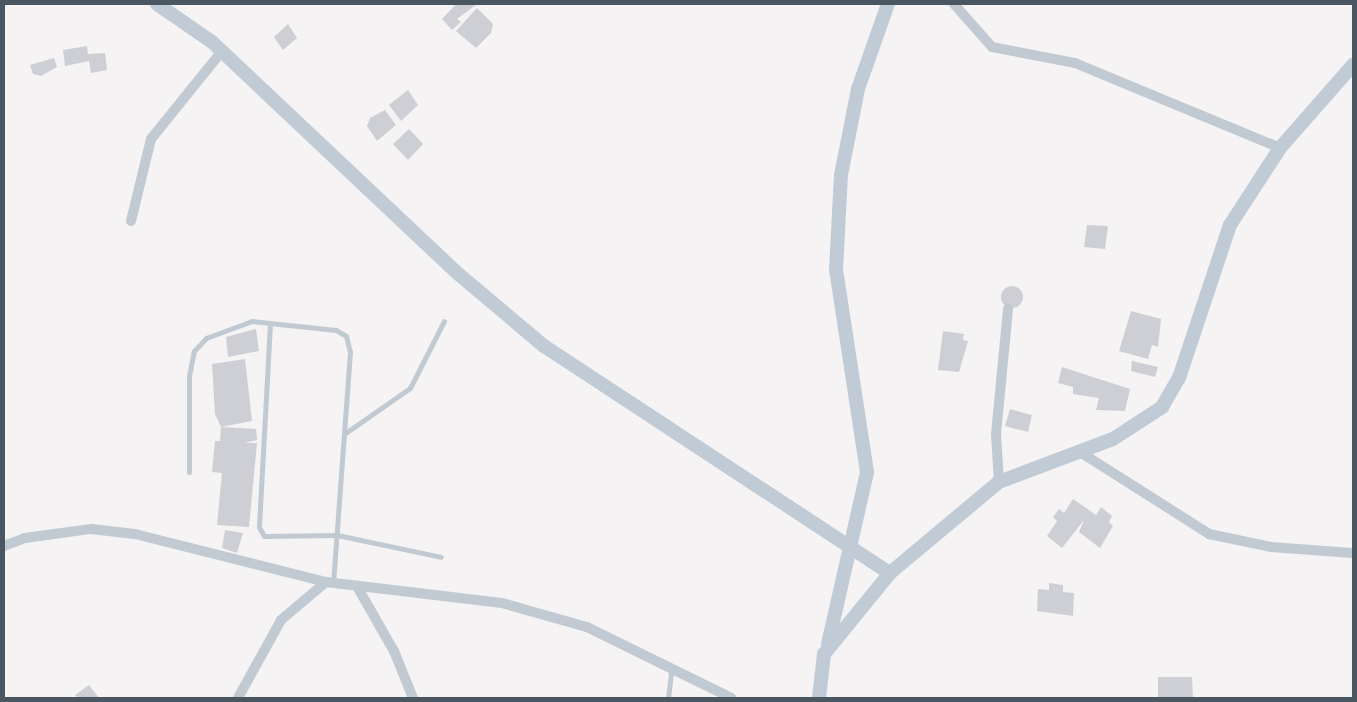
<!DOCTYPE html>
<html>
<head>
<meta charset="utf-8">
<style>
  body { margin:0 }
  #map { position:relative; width:1357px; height:702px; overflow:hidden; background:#f5f3f3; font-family:"DM Sans",sans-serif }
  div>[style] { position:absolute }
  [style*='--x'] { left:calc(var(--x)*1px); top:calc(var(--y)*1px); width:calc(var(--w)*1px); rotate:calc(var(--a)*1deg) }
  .building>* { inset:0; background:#cdcfd5 }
  .round { border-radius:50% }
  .lane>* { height:5px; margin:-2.5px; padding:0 2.5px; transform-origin:2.5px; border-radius:2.5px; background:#c1cad2 }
  .street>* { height:10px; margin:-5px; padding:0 5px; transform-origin:5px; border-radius:5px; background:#c1cad2 }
  .secondary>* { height:14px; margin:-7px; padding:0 7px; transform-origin:7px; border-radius:7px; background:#c1cbd6 }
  span { translate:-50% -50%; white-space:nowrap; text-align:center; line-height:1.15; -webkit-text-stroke:4.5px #fff; paint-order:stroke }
  .frame { position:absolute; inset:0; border:5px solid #4a5661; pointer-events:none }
</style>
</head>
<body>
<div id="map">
  <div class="building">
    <div style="clip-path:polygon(456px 4px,477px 4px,457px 19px,461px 22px,452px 30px,442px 19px)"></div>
    <div style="clip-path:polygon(477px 8px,493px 24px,491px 33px,476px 48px,456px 31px)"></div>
    <div style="clip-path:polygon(288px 24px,297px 38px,283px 50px,274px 37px)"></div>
    <div style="clip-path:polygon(87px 46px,88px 54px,105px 53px,107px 70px,91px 73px,89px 61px,65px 66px,63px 50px)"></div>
    <div style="clip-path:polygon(54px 58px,57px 67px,41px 76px,33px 74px,30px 65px)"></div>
    <div style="clip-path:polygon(408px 90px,418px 105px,401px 121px,389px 105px)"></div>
    <div style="clip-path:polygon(385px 110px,396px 125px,377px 141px,367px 126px,370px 118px)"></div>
    <div style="clip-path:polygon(409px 129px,423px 144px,408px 160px,393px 144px)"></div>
    <div style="clip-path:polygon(1087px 225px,1108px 226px,1105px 249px,1084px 247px)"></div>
    <div class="round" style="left:1001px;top:286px;width:22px;height:22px"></div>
    <div style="clip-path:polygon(1131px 311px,1161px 319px,1158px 347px,1152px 345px,1148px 359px,1119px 351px)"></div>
    <div style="clip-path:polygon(256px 329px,259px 351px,228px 357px,226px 337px)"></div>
    <div style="clip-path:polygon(943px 331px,964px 334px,963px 340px,968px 341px,959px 372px,938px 370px)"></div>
    <div style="clip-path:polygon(245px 359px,252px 421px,221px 427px,256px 429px,257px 440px,245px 443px,257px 443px,249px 527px,217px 525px,222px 473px,212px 472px,215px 441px,220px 441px,221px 427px,215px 414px,212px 364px)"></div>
    <div style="clip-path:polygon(1132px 361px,1158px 367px,1155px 377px,1131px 371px)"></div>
    <div style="clip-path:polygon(1062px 367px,1130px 389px,1125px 411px,1096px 410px,1099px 398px,1073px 394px,1073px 387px,1058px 383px)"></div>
    <div style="clip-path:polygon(1010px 409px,1032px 415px,1028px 432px,1005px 426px)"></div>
    <div style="clip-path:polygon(1073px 499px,1096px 515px,1101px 507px,1112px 516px,1109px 522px,1113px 526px,1100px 548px,1079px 532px,1084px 520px,1062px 548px,1047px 536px,1057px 521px,1053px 517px,1059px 509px,1064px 513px)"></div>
    <div style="clip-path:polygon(225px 530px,243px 533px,237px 553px,222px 548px)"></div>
    <div style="clip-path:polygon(1049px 583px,1063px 585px,1063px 592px,1074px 593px,1073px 616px,1037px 611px,1038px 589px,1049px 590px)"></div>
    <div style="clip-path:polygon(1158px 677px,1192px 677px,1193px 698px,1158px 698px)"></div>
    <div style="clip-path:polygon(89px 685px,99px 698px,78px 698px,75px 695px)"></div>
  </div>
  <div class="lane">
    <div style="--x:270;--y:323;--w:204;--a:93.1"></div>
    <div style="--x:259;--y:527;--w:10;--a:61"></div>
    <div style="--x:264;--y:536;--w:73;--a:-0.8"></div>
    <div style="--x:337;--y:535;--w:106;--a:11.9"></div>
    <div style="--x:344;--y:434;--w:80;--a:-34.9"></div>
    <div style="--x:410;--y:388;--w:75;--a:-63.1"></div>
    <div style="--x:189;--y:472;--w:96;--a:-90"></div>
    <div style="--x:189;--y:376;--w:25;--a:-79"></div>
    <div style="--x:194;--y:351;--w:18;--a:-47"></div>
    <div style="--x:206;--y:338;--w:49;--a:-20.3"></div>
    <div style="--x:252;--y:321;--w:84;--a:6.1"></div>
    <div style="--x:336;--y:330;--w:12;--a:31"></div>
    <div style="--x:346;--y:336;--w:16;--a:76"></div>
    <div style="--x:350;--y:352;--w:232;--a:94.2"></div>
    <div style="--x:668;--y:698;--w:31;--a:-83"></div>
  </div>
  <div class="street">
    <div style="--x:954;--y:4;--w:57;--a:48.5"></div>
    <div style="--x:992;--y:47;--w:85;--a:10.9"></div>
    <div style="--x:1075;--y:63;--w:222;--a:22.5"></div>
    <div style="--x:131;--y:221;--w:84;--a:-76.3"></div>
    <div style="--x:151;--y:139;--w:113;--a:-51.1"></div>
    <div style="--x:1080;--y:452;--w:153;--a:32.4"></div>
    <div style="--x:1209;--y:534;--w:63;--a:11.8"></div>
    <div style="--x:1271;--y:547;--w:82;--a:4.2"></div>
    <div style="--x:999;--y:482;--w:48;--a:-93.6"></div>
    <div style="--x:996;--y:434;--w:126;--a:-84.5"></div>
    <div style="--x:4;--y:546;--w:22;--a:-21"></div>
    <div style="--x:25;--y:538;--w:67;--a:-7.8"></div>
    <div style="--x:91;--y:529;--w:44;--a:6.5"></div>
    <div style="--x:135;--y:534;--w:197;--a:14.1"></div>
    <div style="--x:326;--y:582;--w:177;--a:6.8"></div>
    <div style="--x:502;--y:603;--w:88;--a:15.8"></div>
    <div style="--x:587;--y:627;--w:161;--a:26.2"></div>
    <div style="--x:358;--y:588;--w:73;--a:60.3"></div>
    <div style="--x:394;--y:651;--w:51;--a:68"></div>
    <div style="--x:238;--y:698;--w:89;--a:-61.1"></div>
    <div style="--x:281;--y:620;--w:59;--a:-40.2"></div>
  </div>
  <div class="secondary">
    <div style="--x:157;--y:4;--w:67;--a:34.6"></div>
    <div style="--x:212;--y:42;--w:335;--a:43.3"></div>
    <div style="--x:456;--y:272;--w:115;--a:40.1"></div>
    <div style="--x:544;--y:346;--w:414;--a:33.3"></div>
    <div style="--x:828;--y:644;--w:176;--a:-77.2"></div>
    <div style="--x:867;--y:472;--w:204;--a:-98.7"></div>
    <div style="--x:836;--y:270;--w:95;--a:-87"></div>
    <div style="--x:841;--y:175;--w:88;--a:-78.8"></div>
    <div style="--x:858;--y:89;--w:90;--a:-70.6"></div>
    <div style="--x:819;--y:698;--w:44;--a:-83.5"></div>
    <div style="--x:824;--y:654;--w:104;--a:-50.8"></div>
    <div style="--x:890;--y:573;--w:142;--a:-39.9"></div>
    <div style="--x:999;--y:482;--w:122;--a:-20.7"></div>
    <div style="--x:1113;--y:439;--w:59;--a:-33.1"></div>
    <div style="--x:1162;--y:407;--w:34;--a:-60"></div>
    <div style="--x:1179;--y:378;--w:161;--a:-71.6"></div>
    <div style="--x:1230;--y:225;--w:92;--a:-57"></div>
    <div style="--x:1280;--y:148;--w:111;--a:-48.7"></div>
  </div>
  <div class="frame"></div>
</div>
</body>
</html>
